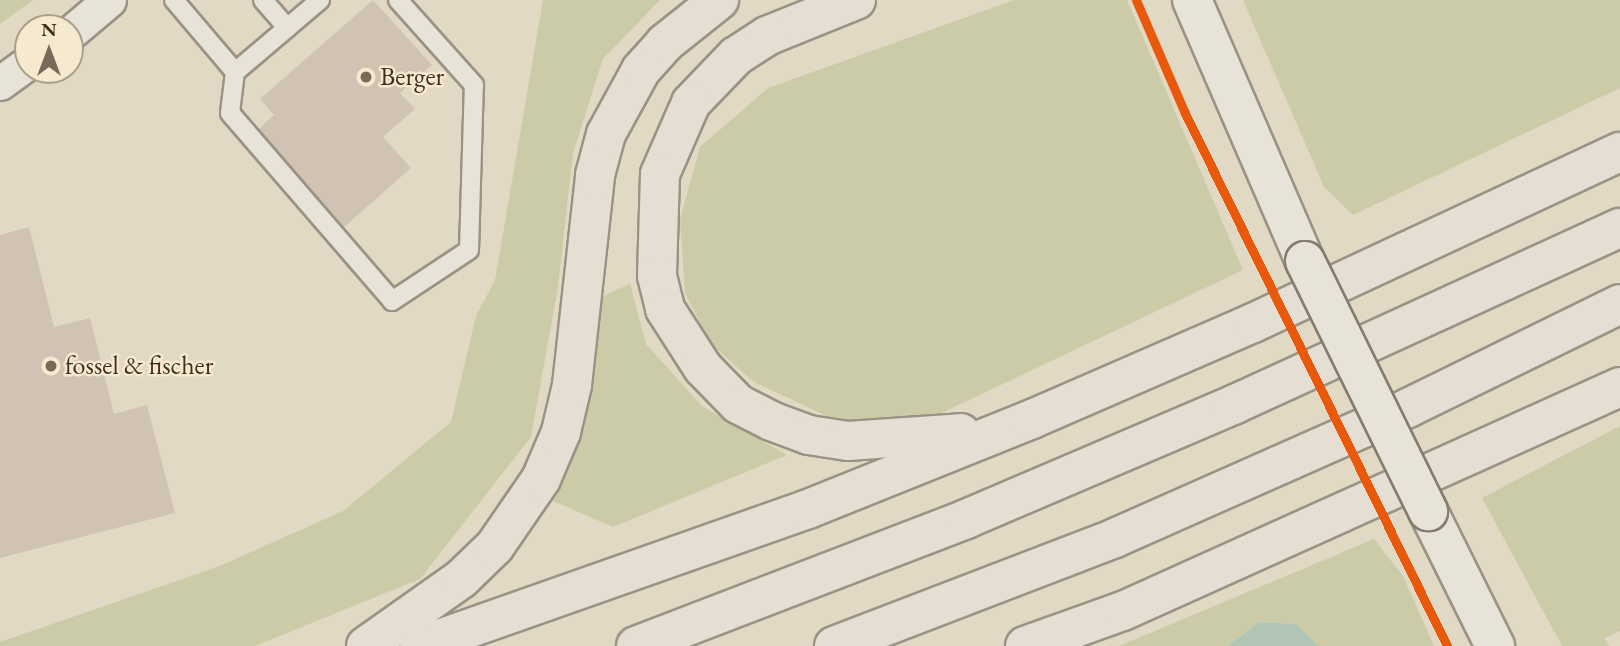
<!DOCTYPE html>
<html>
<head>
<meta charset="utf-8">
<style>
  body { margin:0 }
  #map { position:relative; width:1620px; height:646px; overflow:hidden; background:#e2d9c4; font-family:"EB Garamond",serif }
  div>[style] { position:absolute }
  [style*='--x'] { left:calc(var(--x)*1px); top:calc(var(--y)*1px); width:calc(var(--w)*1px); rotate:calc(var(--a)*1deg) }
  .green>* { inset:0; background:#cbcca7 }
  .water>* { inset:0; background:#b0c5b3 }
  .building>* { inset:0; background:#d1c3b4 }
  .roads { filter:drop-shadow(2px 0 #9a9385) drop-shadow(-2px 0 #9a9385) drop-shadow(0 2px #9a9385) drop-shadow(0 -2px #9a9385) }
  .lane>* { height:18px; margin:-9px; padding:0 9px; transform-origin:9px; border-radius:9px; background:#e8e3d8 }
  .street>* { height:33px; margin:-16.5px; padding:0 16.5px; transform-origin:16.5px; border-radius:16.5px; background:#e8e3d8 }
  .secondary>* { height:38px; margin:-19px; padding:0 19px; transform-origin:19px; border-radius:19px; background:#e8e3d8 }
  .highway>* { height:38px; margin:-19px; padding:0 19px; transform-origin:19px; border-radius:19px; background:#e4dfd2 }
  .bridges { filter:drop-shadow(2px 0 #847c6f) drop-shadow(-2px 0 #847c6f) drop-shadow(0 2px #847c6f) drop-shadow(0 -2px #847c6f) }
  .secondary-bridge>* { height:38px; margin:-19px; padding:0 19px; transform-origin:19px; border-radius:19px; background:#e8e3d8 }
  .cycleway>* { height:9px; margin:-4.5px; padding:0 4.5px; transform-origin:4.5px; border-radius:4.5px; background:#e8590c }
  .dots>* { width:19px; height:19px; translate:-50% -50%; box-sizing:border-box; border:4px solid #f5ead0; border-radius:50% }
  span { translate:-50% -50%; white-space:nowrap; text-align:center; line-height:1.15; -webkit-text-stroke:5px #f5ead0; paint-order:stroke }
  .poi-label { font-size:26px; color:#422d1f }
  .left { translate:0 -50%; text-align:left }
  .north { position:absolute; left:14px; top:14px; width:70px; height:70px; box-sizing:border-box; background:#f5ead0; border:2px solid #ad9e89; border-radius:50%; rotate:0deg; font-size:19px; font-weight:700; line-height:28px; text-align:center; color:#422d1f }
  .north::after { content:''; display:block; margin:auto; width:24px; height:32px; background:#7a6959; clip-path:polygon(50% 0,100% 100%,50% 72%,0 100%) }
</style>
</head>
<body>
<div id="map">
  <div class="green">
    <div style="clip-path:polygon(0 0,33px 0,0 24px)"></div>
    <div style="clip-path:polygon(543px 0,660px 0,603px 59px,573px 153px,558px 287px,531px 437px,420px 579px,255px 646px,0 646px,0 642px,217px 567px,343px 511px,451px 422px,476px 316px,495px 280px)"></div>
    <div style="clip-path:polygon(1014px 0,1127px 0,1243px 270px,931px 418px,835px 420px,754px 382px,711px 344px,685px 293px,680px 219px,700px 147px,768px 88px)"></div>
    <div style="clip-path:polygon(1243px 0,1620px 0,1620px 88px,1353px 215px,1324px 187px)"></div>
    <div style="clip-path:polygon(630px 284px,646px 344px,702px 406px,787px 455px,613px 527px,553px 501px,590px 391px,603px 296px)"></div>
    <div style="clip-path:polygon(1620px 426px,1620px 631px,1605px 638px,1609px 646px,1562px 646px,1482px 498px)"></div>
    <div style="clip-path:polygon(1374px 539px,1403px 576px,1434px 646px,1319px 646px,1296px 624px,1259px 622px,1228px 646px,1119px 646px)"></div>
  </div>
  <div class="water">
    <div style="clip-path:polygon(1259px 622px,1296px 624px,1319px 646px,1228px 646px)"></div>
  </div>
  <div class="building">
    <div style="clip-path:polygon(373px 0,432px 65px,400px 93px,415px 109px,383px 137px,411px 168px,344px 227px,259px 129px,274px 115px,260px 99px)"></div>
    <div style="clip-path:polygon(29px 227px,54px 327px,90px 318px,114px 414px,147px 405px,175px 513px,0 558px,0 235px)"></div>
  </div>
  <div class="roads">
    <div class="lane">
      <div style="--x:174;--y:0;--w:94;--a:49.7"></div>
      <div style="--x:263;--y:0;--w:37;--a:49"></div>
      <div style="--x:320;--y:0;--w:111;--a:139.7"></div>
      <div style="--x:235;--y:72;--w:41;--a:97"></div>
      <div style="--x:230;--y:113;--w:248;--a:49.2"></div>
      <div style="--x:392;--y:301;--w:92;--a:-33.5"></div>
      <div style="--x:469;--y:250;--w:165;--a:-88.3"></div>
      <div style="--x:474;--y:85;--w:114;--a:-131.8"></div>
    </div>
    <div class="street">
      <div style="--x:70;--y:33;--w:51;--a:-40.2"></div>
      <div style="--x:0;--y:83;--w:34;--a:-36"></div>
    </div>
    <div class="secondary">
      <div style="--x:1192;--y:0;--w:284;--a:66.6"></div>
      <div style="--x:1428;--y:511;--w:151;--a:63.6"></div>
    </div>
    <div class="highway">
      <div style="--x:856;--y:0;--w:96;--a:158"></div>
      <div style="--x:767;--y:36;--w:37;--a:147"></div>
      <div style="--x:736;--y:56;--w:65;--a:133.8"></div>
      <div style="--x:691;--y:103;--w:77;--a:113.6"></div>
      <div style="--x:660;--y:174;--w:102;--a:91.7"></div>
      <div style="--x:657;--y:276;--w:34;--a:76"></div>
      <div style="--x:665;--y:309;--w:70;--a:57.2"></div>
      <div style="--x:703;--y:368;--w:50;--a:45.8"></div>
      <div style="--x:738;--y:404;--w:37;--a:27"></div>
      <div style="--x:771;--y:421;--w:40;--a:20.2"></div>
      <div style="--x:809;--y:435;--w:39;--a:9"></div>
      <div style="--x:848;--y:441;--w:113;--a:-4"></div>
      <div style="--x:366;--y:646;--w:116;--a:-35.2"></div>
      <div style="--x:461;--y:579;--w:47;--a:-44.1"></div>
      <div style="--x:495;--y:546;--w:81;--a:-55.5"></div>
      <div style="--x:541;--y:479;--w:51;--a:-66.9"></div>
      <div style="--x:561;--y:432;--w:48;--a:-76.8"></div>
      <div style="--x:572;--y:385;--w:211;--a:-83.7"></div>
      <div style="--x:595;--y:175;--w:42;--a:-75"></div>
      <div style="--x:606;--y:134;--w:73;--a:-61.3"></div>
      <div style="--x:641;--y:70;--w:36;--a:-48"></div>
      <div style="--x:665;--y:43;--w:69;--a:-38.5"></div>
      <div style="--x:419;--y:646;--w:412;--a:-19.4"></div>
      <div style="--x:808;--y:509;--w:241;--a:-21.9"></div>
      <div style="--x:1032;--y:419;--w:241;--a:-23.5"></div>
      <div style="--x:1253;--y:323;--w:405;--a:-25"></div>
      <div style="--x:636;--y:646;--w:354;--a:-21"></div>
      <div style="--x:966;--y:519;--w:293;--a:-23.1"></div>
      <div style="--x:1235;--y:404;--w:423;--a:-24.6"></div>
      <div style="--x:834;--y:646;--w:301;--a:-21"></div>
      <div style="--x:1115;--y:538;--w:321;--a:-23.9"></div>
      <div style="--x:1408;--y:408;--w:236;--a:-26.1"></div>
      <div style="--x:1025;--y:646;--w:104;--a:-19.7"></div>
      <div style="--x:1123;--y:611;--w:545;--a:-24.26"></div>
    </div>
  </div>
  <div class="bridges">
    <div class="secondary-bridge">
      <div style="--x:1305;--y:261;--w:279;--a:63.8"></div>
    </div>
  </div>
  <div class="cycleway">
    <div style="--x:1136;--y:0;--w:123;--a:66.6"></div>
    <div style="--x:1185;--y:113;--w:594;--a:63.82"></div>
  </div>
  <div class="dots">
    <div style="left:366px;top:77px;background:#7a6959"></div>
    <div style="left:51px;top:366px;background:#7a6959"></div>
  </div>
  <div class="poi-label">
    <span class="left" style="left:380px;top:77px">Berger</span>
    <span class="left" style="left:65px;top:366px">fossel &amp; fischer</span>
  </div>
  <div class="north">N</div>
</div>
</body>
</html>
